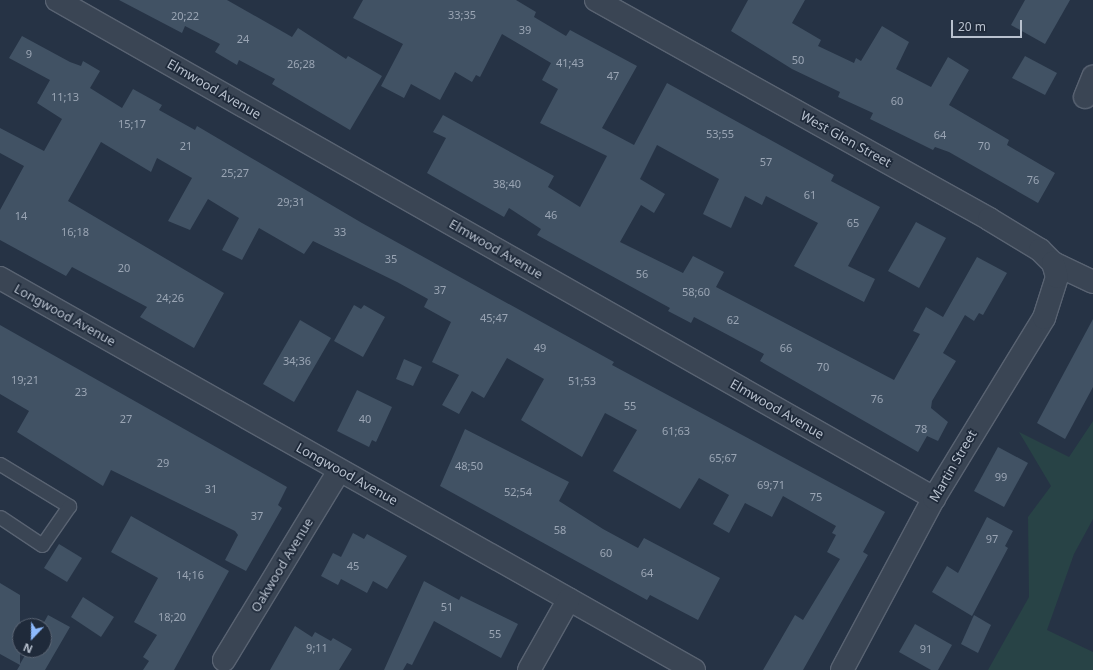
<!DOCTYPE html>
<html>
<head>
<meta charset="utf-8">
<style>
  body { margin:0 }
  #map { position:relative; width:1093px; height:670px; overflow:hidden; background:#263345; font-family:"Noto Sans",sans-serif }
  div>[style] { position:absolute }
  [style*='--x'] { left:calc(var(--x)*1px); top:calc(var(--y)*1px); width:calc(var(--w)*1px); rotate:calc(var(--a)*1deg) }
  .green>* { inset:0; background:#284346 }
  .building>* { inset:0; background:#415264 }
  .roads { filter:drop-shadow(1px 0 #596372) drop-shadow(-1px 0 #596372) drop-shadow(0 1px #596372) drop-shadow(0 -1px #596372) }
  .service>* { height:13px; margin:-6.5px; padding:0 6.5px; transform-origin:6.5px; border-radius:6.5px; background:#3a4554 }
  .minor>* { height:22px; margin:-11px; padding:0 11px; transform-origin:11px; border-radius:11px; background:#3a4554 }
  span { translate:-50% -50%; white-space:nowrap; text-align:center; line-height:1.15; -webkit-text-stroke:3.5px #1f2a3a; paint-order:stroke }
  .number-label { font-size:11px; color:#9aa5b4 }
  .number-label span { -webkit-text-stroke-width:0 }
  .street-label { font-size:13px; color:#b8c1ce }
  .north { position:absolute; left:12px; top:618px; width:40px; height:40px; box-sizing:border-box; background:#1f2a3a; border:1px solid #5c6675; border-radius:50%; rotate:202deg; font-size:11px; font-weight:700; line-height:16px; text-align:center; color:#b8c1ce }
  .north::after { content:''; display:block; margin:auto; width:14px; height:18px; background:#8dbafe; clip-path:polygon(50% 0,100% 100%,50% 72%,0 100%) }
  .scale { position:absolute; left:951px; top:20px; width:71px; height:18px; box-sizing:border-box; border:2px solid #b8c1ce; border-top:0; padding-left:5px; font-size:12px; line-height:14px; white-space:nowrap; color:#b8c1ce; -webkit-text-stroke:3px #1f2a3a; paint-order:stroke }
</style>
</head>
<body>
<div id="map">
  <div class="green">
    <div style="clip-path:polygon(1093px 421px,1093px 519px,1074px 554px,1047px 630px,1093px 652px,1093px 670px,988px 670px,1029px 597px,1028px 517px,1051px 486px,1019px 432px,1069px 457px)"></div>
  </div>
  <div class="building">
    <div style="clip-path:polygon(119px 0,227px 0,292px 37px,298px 28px,346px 59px,348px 56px,382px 76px,350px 130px,272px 84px,275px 79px,239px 60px,237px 65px,215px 52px,220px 44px,185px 26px,182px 33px)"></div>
    <div style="clip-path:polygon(363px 0,516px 0,536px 12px,534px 17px,566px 36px,570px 30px,637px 66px,602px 128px,634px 145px,667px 83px,834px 175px,831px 181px,880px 207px,848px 266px,875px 279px,864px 302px,794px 266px,818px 223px,766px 196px,762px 205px,745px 196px,731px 228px,703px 214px,719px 179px,657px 145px,640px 179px,665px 194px,654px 213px,641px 205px,620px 242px,683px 273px,693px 256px,724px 272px,716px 287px,894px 380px,920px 334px,913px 331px,926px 307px,943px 317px,977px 257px,1007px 273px,983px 315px,979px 313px,974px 321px,965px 315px,943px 353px,956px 361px,932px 401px,931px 408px,948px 422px,938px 441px,927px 436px,918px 452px,760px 361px,764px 354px,694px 317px,691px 323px,668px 311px,670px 308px,537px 235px,541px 229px,509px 208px,504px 217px,427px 173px,446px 138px,433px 132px,443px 115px,554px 176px,548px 187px,580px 207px,607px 156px,540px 123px,558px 89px,542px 80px,551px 63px,502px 34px,480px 77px,476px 75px,472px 82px,455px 72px,440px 100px,411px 84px,404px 98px,381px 86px,403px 44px,353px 18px)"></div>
    <div style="clip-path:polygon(748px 0,805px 0,792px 23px,821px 40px,818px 46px,854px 63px,856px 58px,861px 61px,882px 26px,909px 42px,896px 69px,931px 87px,948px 57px,969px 70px,949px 105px,1009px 140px,1007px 145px,1055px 173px,1038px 203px,949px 152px,935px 147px,933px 150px,870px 119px,873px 113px,838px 97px,840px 92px,792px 69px,731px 31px)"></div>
    <div style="clip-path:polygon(1025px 0,1070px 0,1045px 44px,1011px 25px)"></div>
    <div style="clip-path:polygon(22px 36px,70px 62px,81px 66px,83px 61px,100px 71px,90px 88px,122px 108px,133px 89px,162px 105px,159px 110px,195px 130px,197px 126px,362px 223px,614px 362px,612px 365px,885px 512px,863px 552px,868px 555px,803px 670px,763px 670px,795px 615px,803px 620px,840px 559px,827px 552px,836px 535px,832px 533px,836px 526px,783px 496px,772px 517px,745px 503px,729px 533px,713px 524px,729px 495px,699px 478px,680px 509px,613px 471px,637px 430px,605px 413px,582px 457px,521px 420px,544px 379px,507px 358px,484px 398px,472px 391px,459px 414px,442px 405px,459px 375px,432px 362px,451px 322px,424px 307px,428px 299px,397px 282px,313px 241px,304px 254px,259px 228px,242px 260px,222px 250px,239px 218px,208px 199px,190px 230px,168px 221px,192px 178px,157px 158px,151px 172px,101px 142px,68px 201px,224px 293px,194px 348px,140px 317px,147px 307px,72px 267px,66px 276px,0 240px,0 210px,24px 166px,0 153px,0 128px,44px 151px,62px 119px,37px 103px,50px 80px,9px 58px)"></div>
    <div style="clip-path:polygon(1025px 56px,1057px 73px,1045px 95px,1012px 78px)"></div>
    <div style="clip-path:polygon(916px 222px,946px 238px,919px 288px,888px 271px)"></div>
    <div style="clip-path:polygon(354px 305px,361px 309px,364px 305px,385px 317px,363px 357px,334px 341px)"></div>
    <div style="clip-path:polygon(1093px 319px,1093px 387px,1065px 439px,1037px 423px)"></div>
    <div style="clip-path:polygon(300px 320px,331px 338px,294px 402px,263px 384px)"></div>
    <div style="clip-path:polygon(0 325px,287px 487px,278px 505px,282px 508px,246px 571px,225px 560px,238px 535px,235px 531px,111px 470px,103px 486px,17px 432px,29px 411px,0 394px)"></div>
    <div style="clip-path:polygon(404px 359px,422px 367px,413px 386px,396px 379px)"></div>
    <div style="clip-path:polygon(357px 390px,392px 407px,376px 442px,372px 440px,369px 447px,337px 431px)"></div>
    <div style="clip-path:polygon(465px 429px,569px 482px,559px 501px,603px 529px,638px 548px,644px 538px,720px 578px,698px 620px,650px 595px,647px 600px,440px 486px)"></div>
    <div style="clip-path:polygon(998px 447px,1028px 463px,1004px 507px,974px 491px)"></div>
    <div style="clip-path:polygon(131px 516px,229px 571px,174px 670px,143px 670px,149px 661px,143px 657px,157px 635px,134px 622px,158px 578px,111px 552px)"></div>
    <div style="clip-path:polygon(987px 517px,1013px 531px,1005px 546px,1008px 548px,972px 616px,932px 592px,947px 566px,958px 573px)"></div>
    <div style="clip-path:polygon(353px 533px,364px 539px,367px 534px,407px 556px,387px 589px,373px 581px,367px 593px,341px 579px,338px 585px,321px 576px,333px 553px,341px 557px)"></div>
    <div style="clip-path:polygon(59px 544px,82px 558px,67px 582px,44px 568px)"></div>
    <div style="clip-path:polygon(424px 581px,459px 600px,461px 596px,518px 624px,501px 658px,434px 621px,412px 665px,407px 663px,403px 670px,384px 670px)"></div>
    <div style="clip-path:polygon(0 583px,20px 595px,20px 664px,28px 650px,44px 650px,42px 626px,48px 615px,70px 627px,45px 670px,17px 670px,20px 665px,0 654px)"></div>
    <div style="clip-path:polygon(83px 597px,114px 617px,101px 637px,71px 617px)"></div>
    <div style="clip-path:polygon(974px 615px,991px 625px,978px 653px,961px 644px)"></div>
    <div style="clip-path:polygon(915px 624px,952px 645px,938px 670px,931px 670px,899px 652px)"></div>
    <div style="clip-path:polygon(295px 626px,312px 637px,315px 632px,331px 641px,333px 638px,352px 649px,339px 670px,270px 670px)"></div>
  </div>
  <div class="roads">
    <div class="service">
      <div style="--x:0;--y:464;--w:81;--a:31.3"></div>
      <div style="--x:69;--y:506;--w:47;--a:124.7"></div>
      <div style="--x:42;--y:545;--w:50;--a:-146.3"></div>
    </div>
    <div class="minor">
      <div style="--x:57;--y:0;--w:1009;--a:29.59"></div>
      <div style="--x:596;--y:0;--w:450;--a:29.1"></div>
      <div style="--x:989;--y:219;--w:60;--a:31.3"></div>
      <div style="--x:1040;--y:250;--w:18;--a:45"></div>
      <div style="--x:1053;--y:263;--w:44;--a:25.4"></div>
      <div style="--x:1085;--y:97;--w:22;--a:-68"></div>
      <div style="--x:0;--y:278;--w:797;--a:29.46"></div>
      <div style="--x:224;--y:660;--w:221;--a:-58.7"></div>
      <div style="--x:529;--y:670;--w:81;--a:-60.6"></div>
      <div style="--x:842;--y:670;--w:195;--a:-61.9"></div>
      <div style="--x:934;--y:498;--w:211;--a:-58.6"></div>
      <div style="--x:1044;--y:318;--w:43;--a:-72.4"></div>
      <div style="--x:1057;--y:277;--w:15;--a:-106"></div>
    </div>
  </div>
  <div class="number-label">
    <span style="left:462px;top:15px">33;35</span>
    <span style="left:185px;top:16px">20;22</span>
    <span style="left:525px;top:30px">39</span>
    <span style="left:243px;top:39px">24</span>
    <span style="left:29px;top:54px">9</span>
    <span style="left:798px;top:60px">50</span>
    <span style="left:570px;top:63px">41;43</span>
    <span style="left:301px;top:64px">26;28</span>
    <span style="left:613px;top:76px">47</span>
    <span style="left:65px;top:97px">11;13</span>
    <span style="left:897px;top:101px">60</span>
    <span style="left:132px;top:124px">15;17</span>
    <span style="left:720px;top:134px">53;55</span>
    <span style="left:940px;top:135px">64</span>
    <span style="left:186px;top:146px">21</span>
    <span style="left:984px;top:146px">70</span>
    <span style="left:766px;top:162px">57</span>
    <span style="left:235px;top:173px">25;27</span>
    <span style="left:1033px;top:180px">76</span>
    <span style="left:507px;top:184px">38;40</span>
    <span style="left:810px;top:195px">61</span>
    <span style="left:291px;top:202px">29;31</span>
    <span style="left:551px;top:215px">46</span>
    <span style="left:21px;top:216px">14</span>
    <span style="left:853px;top:223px">65</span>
    <span style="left:75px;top:232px">16;18</span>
    <span style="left:340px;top:232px">33</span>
    <span style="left:391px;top:259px">35</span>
    <span style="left:124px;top:268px">20</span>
    <span style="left:642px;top:274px">56</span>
    <span style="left:440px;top:290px">37</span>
    <span style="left:696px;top:292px">58;60</span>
    <span style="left:170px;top:298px">24;26</span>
    <span style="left:494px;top:318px">45;47</span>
    <span style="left:733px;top:320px">62</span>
    <span style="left:540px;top:348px">49</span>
    <span style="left:786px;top:348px">66</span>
    <span style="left:297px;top:361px">34;36</span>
    <span style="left:823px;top:367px">70</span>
    <span style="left:25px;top:380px">19;21</span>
    <span style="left:582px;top:381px">51;53</span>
    <span style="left:81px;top:392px">23</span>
    <span style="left:877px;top:399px">76</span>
    <span style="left:630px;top:406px">55</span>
    <span style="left:126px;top:419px">27</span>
    <span style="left:365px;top:419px">40</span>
    <span style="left:921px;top:429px">78</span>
    <span style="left:676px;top:431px">61;63</span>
    <span style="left:723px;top:458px">65;67</span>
    <span style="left:163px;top:463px">29</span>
    <span style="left:469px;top:466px">48;50</span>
    <span style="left:1001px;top:477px">99</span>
    <span style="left:771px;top:485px">69;71</span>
    <span style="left:211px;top:489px">31</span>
    <span style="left:518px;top:492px">52;54</span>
    <span style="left:816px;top:497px">75</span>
    <span style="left:257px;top:516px">37</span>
    <span style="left:560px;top:530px">58</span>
    <span style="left:992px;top:539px">97</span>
    <span style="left:606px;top:553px">60</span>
    <span style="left:353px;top:566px">45</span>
    <span style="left:647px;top:573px">64</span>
    <span style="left:190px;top:575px">14;16</span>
    <span style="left:447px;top:607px">51</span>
    <span style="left:172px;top:617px">18;20</span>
    <span style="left:495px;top:634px">55</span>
    <span style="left:317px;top:648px">9;11</span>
    <span style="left:926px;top:649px">91</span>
  </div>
  <div class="street-label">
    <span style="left:214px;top:89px;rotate:30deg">Elmwood Avenue</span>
    <span style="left:846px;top:139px;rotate:29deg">West Glen Street</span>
    <span style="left:496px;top:249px;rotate:30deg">Elmwood Avenue</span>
    <span style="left:65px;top:315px;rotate:29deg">Longwood Avenue</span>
    <span style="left:777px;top:409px;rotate:30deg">Elmwood Avenue</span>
    <span style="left:953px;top:466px;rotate:-60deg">Martin Street</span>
    <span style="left:347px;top:474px;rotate:29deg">Longwood Avenue</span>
    <span style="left:282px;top:565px;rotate:-59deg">Oakwood Avenue</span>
  </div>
  <div class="north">N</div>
  <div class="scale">20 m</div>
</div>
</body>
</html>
